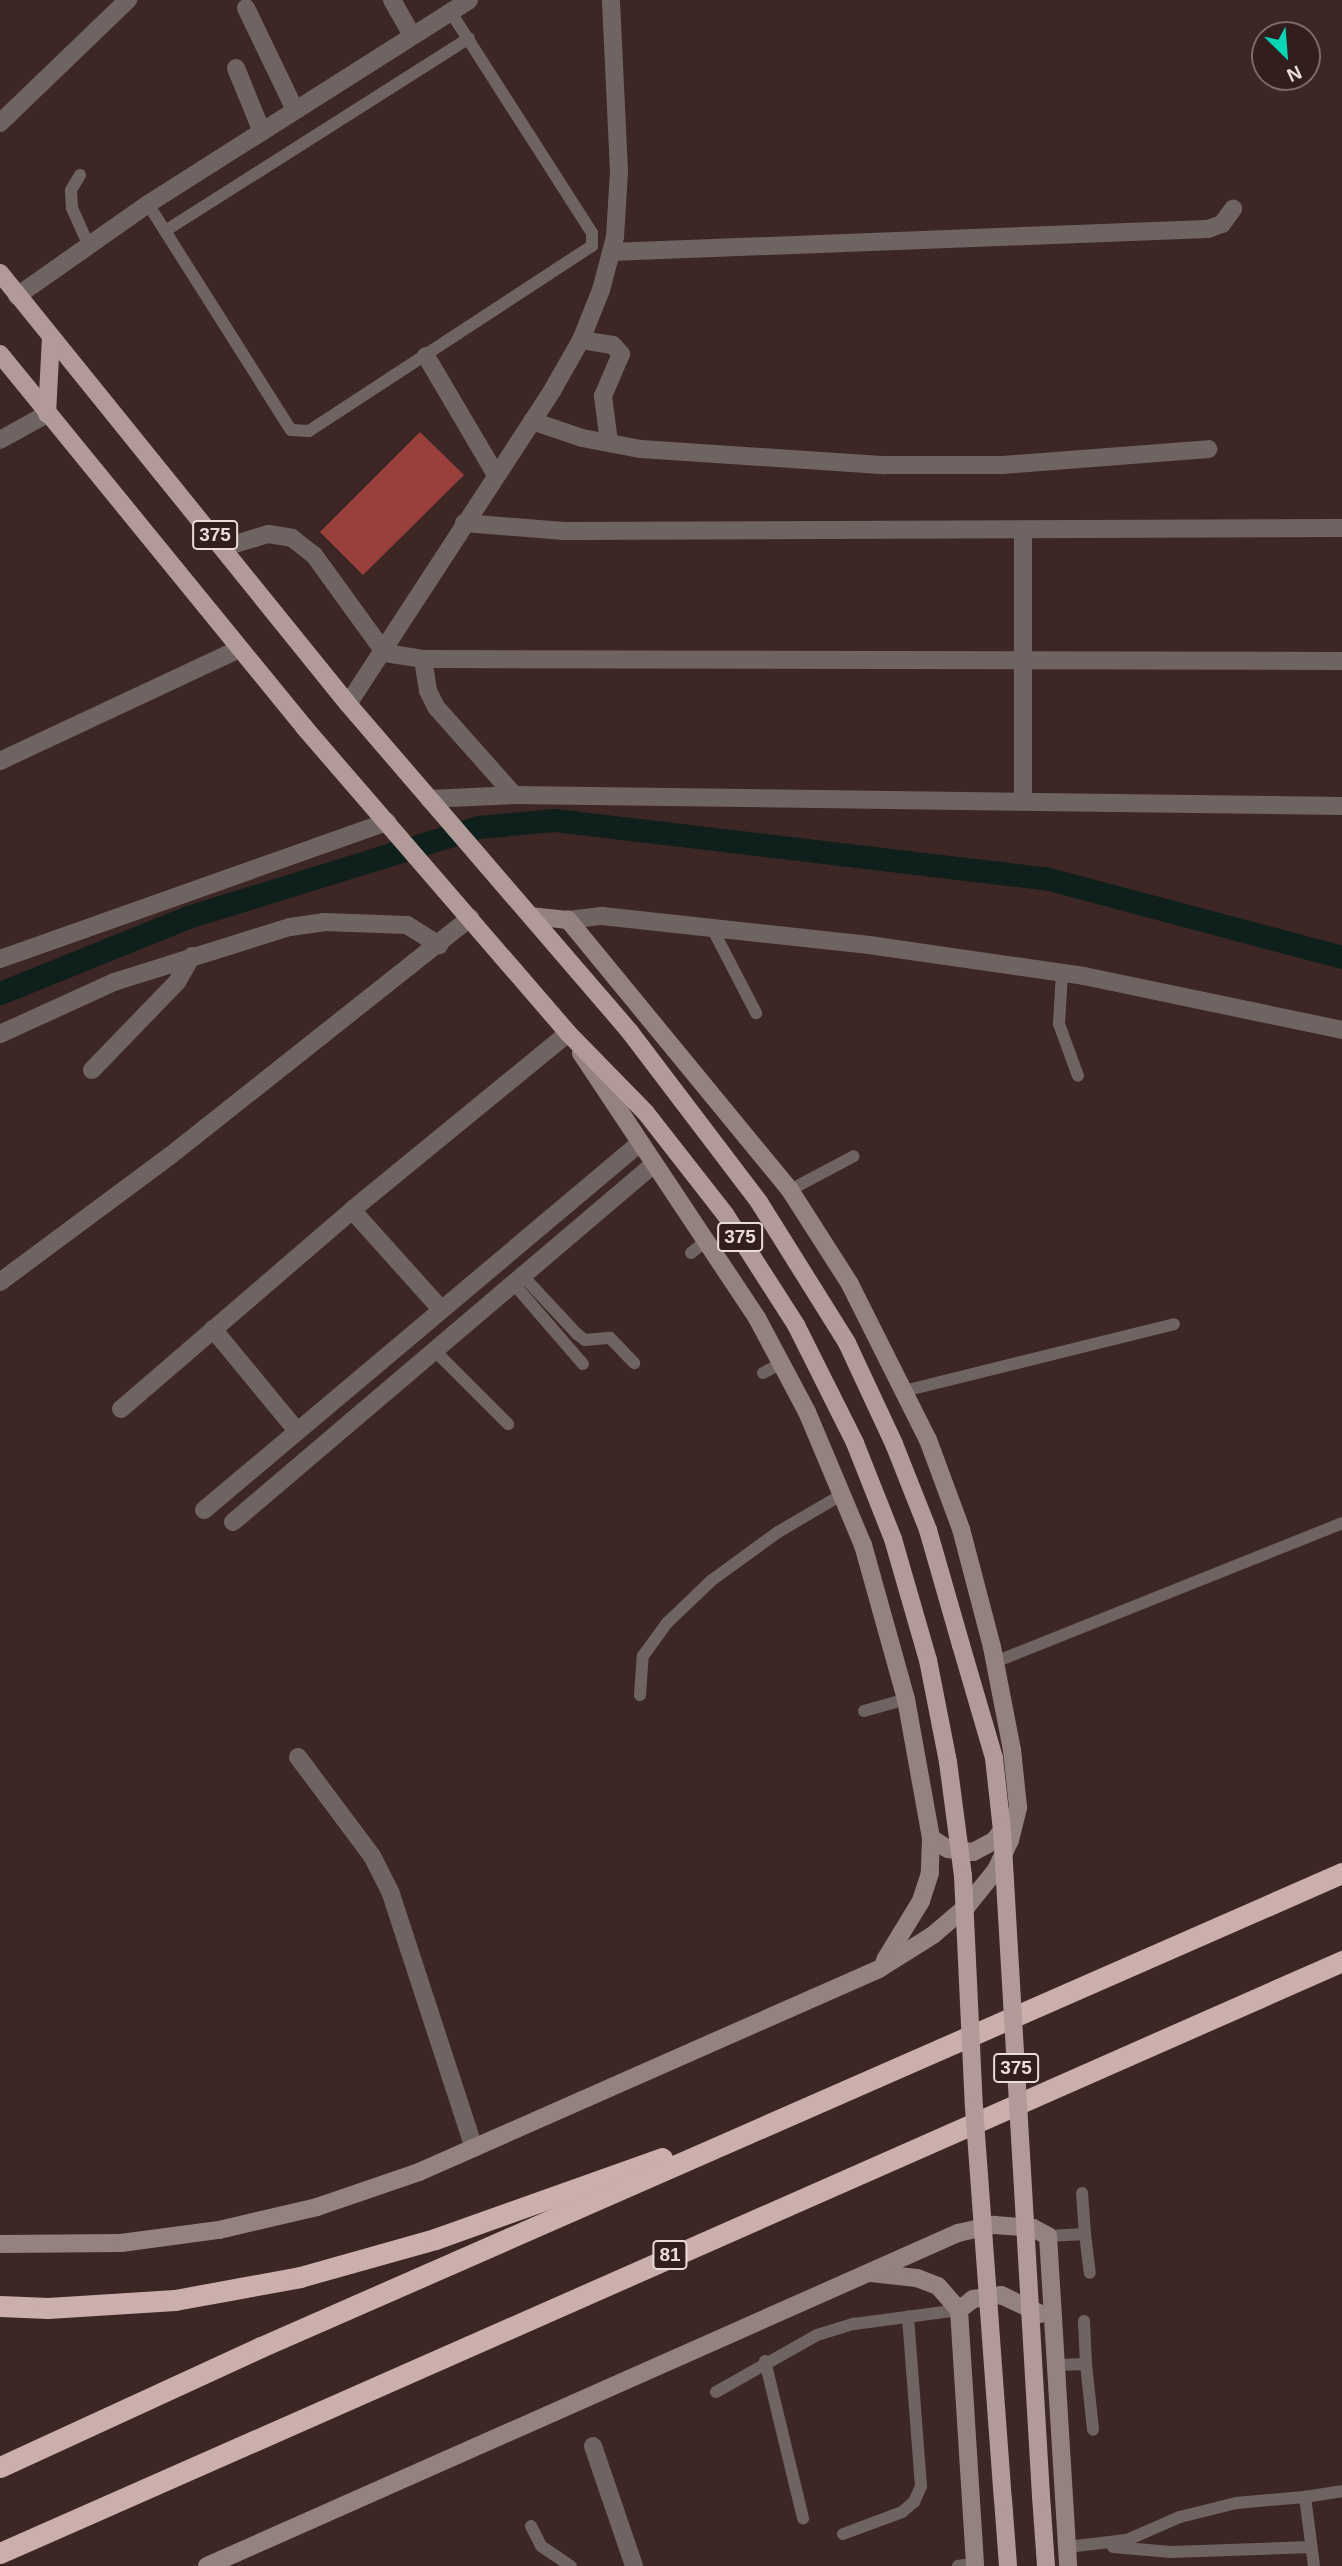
<!DOCTYPE html>
<html>
<head>
<meta charset="utf-8">
<style>
  body { margin:0 }
  #map { position:relative; width:1342px; height:2566px; overflow:hidden; background:#3d2725; font-family:Arial,sans-serif }
  div>[style] { position:absolute }
  [style*='--x'] { left:calc(var(--x)*1px); top:calc(var(--y)*1px); width:calc(var(--w)*1px); rotate:calc(var(--a)*1deg) }
  .canal>* { height:23px; margin:-11.5px; padding:0 11.5px; transform-origin:11.5px; border-radius:11.5px; background:#0f1f1b }
  .building>* { inset:0; background:#99403c }
  .lane>* { height:12px; margin:-6px; padding:0 6px; transform-origin:6px; border-radius:6px; background:#706463 }
  .street>* { height:18px; margin:-9px; padding:0 9px; transform-origin:9px; border-radius:9px; background:#706463 }
  .secondary>* { height:18px; margin:-9px; padding:0 9px; transform-origin:9px; border-radius:9px; background:#948280 }
  .primary>* { height:18px; margin:-9px; padding:0 9px; transform-origin:9px; border-radius:9px; background:#b19a97 }
  .highway>* { height:21px; margin:-10.5px; padding:0 10.5px; transform-origin:10.5px; border-radius:10.5px; background:#cbafac }
  .primary-bridge>* { height:18px; margin:-9px; padding:0 9px; transform-origin:9px; border-radius:9px; background:#b19a97 }
  span { translate:-50% -50%; white-space:nowrap; text-align:center; line-height:1.15; -webkit-text-stroke:6px #321e1c; paint-order:stroke }
  .shield-label span { padding:2px 5px; background:#321e1c; border:2px solid; border-radius:5px; -webkit-text-stroke-width:0 }
  .shield-label { font-size:19px; color:#eadcda; font-weight:700 }
  .north { position:absolute; left:1251px; top:21px; width:70px; height:70px; box-sizing:border-box; background:#321e1c; border:2px solid #7c6a68; border-radius:50%; rotate:155deg; font-size:19px; font-weight:700; line-height:28px; text-align:center; color:#eadcda }
  .north::after { content:''; display:block; margin:auto; width:24px; height:32px; background:#08d5b5; clip-path:polygon(50% 0,100% 100%,50% 72%,0 100%) }
</style>
</head>
<body>
<div id="map">
  <div class="canal">
    <div style="--x:0;--y:993;--w:203;--a:-22"></div>
    <div style="--x:188;--y:917;--w:304;--a:-17.2"></div>
    <div style="--x:478;--y:827;--w:77;--a:-5.2"></div>
    <div style="--x:555;--y:820;--w:493;--a:6.8"></div>
    <div style="--x:1045;--y:878;--w:307;--a:14.9"></div>
  </div>
  <div class="building">
    <div style="clip-path:polygon(420px 432px,464px 475px,363px 575px,320px 532px)"></div>
  </div>
  <div class="lane">
    <div style="--x:80;--y:175;--w:17;--a:121"></div>
    <div style="--x:71;--y:190;--w:18;--a:87"></div>
    <div style="--x:72;--y:208;--w:42;--a:65.9"></div>
    <div style="--x:148;--y:204;--w:267;--a:57.7"></div>
    <div style="--x:291;--y:430;--w:18;--a:3"></div>
    <div style="--x:309;--y:431;--w:338;--a:-33.2"></div>
    <div style="--x:592;--y:246;--w:13;--a:-90"></div>
    <div style="--x:592;--y:233;--w:264;--a:-122.6"></div>
    <div style="--x:165;--y:231;--w:360;--a:-32.4"></div>
    <div style="--x:712;--y:928;--w:96;--a:62.6"></div>
    <div style="--x:1062;--y:973;--w:51;--a:93.4"></div>
    <div style="--x:1059;--y:1024;--w:55;--a:69.9"></div>
    <div style="--x:790;--y:1190;--w:72;--a:-28"></div>
    <div style="--x:691;--y:1253;--w:19;--a:-39"></div>
    <div style="--x:522;--y:1275;--w:81;--a:47"></div>
    <div style="--x:577;--y:1334;--w:10;--a:37"></div>
    <div style="--x:585;--y:1340;--w:25;--a:-5"></div>
    <div style="--x:610;--y:1338;--w:35;--a:46"></div>
    <div style="--x:513;--y:1283;--w:107;--a:49.2"></div>
    <div style="--x:434;--y:1350;--w:105;--a:45"></div>
    <div style="--x:763;--y:1373;--w:21;--a:-28"></div>
    <div style="--x:904;--y:1391;--w:278;--a:-13.9"></div>
    <div style="--x:995;--y:1662;--w:374;--a:-21.8"></div>
    <div style="--x:640;--y:1695;--w:39;--a:-86"></div>
    <div style="--x:643;--y:1656;--w:41;--a:-54"></div>
    <div style="--x:667;--y:1623;--w:62;--a:-43.7"></div>
    <div style="--x:712;--y:1580;--w:82;--a:-36"></div>
    <div style="--x:778;--y:1532;--w:75;--a:-30.3"></div>
    <div style="--x:864;--y:1711;--w:44;--a:-15.9"></div>
    <div style="--x:1085;--y:2234;--w:39;--a:83"></div>
    <div style="--x:1048;--y:2236;--w:37;--a:-3"></div>
    <div style="--x:1085;--y:2234;--w:41;--a:-94.2"></div>
    <div style="--x:765;--y:2361;--w:162;--a:76.4"></div>
    <div style="--x:1086;--y:2364;--w:66;--a:83.9"></div>
    <div style="--x:1057;--y:2365;--w:29;--a:-2"></div>
    <div style="--x:1086;--y:2364;--w:43;--a:-92.7"></div>
    <div style="--x:716;--y:2392;--w:116;--a:-29.4"></div>
    <div style="--x:817;--y:2335;--w:39;--a:-17"></div>
    <div style="--x:854;--y:2324;--w:106;--a:-7.6"></div>
    <div style="--x:531;--y:2526;--w:22;--a:63"></div>
    <div style="--x:541;--y:2546;--w:36;--a:34"></div>
    <div style="--x:843;--y:2534;--w:63;--a:-20.4"></div>
    <div style="--x:902;--y:2512;--w:16;--a:-40"></div>
    <div style="--x:914;--y:2502;--w:17;--a:-66"></div>
    <div style="--x:921;--y:2486;--w:170;--a:-94.4"></div>
    <div style="--x:1067;--y:2547;--w:60;--a:-6.7"></div>
    <div style="--x:1127;--y:2540;--w:58;--a:-23.5"></div>
    <div style="--x:1180;--y:2517;--w:58;--a:-14"></div>
    <div style="--x:1236;--y:2503;--w:69;--a:-5"></div>
    <div style="--x:1113;--y:2547;--w:58;--a:4.9"></div>
    <div style="--x:1171;--y:2552;--w:140;--a:-2"></div>
    <div style="--x:958;--y:2566;--w:17;--a:-10"></div>
    <div style="--x:1314;--y:2566;--w:70;--a:-97.4"></div>
    <div style="--x:1305;--y:2497;--w:37;--a:-9"></div>
  </div>
  <div class="street">
    <div style="--x:392;--y:0;--w:40;--a:60.3"></div>
    <div style="--x:246;--y:8;--w:113;--a:64.3"></div>
    <div style="--x:236;--y:68;--w:69;--a:67.9"></div>
    <div style="--x:0;--y:123;--w:178;--a:-43.9"></div>
    <div style="--x:611;--y:252;--w:597;--a:-2.21"></div>
    <div style="--x:1208;--y:229;--w:15;--a:-20"></div>
    <div style="--x:1222;--y:224;--w:19;--a:-54"></div>
    <div style="--x:17;--y:296;--w:160;--a:-35.1"></div>
    <div style="--x:148;--y:204;--w:380;--a:-32.4"></div>
    <div style="--x:581;--y:340;--w:32;--a:9"></div>
    <div style="--x:613;--y:345;--w:12;--a:48"></div>
    <div style="--x:621;--y:354;--w:46;--a:113.2"></div>
    <div style="--x:603;--y:396;--w:46;--a:82.6"></div>
    <div style="--x:426;--y:356;--w:138;--a:59.5"></div>
    <div style="--x:532;--y:421;--w:53;--a:18.8"></div>
    <div style="--x:582;--y:438;--w:60;--a:10.6"></div>
    <div style="--x:641;--y:449;--w:244;--a:3.8"></div>
    <div style="--x:884;--y:465;--w:118;--a:0"></div>
    <div style="--x:1002;--y:465;--w:207;--a:-4.4"></div>
    <div style="--x:0;--y:440;--w:54;--a:-29"></div>
    <div style="--x:464;--y:523;--w:100;--a:4.6"></div>
    <div style="--x:564;--y:531;--w:778;--a:-0.22"></div>
    <div style="--x:1023;--y:530;--w:270;--a:90"></div>
    <div style="--x:225;--y:547;--w:45;--a:-16.8"></div>
    <div style="--x:268;--y:534;--w:24;--a:9"></div>
    <div style="--x:292;--y:538;--w:28;--a:38"></div>
    <div style="--x:314;--y:555;--w:121;--a:54.1"></div>
    <div style="--x:385;--y:653;--w:38;--a:9"></div>
    <div style="--x:423;--y:659;--w:919;--a:0.12"></div>
    <div style="--x:423;--y:659;--w:32;--a:81"></div>
    <div style="--x:428;--y:691;--w:18;--a:63"></div>
    <div style="--x:436;--y:707;--w:118;--a:48.4"></div>
    <div style="--x:348;--y:704;--w:376;--a:-56.9"></div>
    <div style="--x:553;--y:389;--w:56;--a:-60.3"></div>
    <div style="--x:581;--y:340;--w:54;--a:-68.2"></div>
    <div style="--x:601;--y:290;--w:55;--a:-75.2"></div>
    <div style="--x:615;--y:237;--w:66;--a:-86.5"></div>
    <div style="--x:619;--y:171;--w:171;--a:-92.7"></div>
    <div style="--x:0;--y:761;--w:264;--a:-25.1"></div>
    <div style="--x:429;--y:799;--w:85;--a:-2.7"></div>
    <div style="--x:514;--y:795;--w:828;--a:0.76"></div>
    <div style="--x:568;--y:920;--w:34;--a:-7"></div>
    <div style="--x:602;--y:916;--w:269;--a:6.2"></div>
    <div style="--x:869;--y:945;--w:217;--a:8.2"></div>
    <div style="--x:1084;--y:976;--w:264;--a:11.8"></div>
    <div style="--x:0;--y:959;--w:411;--a:-19.5"></div>
    <div style="--x:0;--y:1034;--w:125;--a:-24.5"></div>
    <div style="--x:114;--y:982;--w:184;--a:-17.4"></div>
    <div style="--x:290;--y:927;--w:34;--a:-8"></div>
    <div style="--x:324;--y:922;--w:83;--a:2.1"></div>
    <div style="--x:407;--y:925;--w:38;--a:32"></div>
    <div style="--x:92;--y:1070;--w:122;--a:-46"></div>
    <div style="--x:177;--y:982;--w:30;--a:-60"></div>
    <div style="--x:352;--y:1210;--w:132;--a:48.1"></div>
    <div style="--x:0;--y:1282;--w:213;--a:-36.6"></div>
    <div style="--x:171;--y:1155;--w:382;--a:-38.4"></div>
    <div style="--x:213;--y:1329;--w:132;--a:50.5"></div>
    <div style="--x:121;--y:1409;--w:305;--a:-40.7"></div>
    <div style="--x:352;--y:1210;--w:279;--a:-39.3"></div>
    <div style="--x:204;--y:1510;--w:570;--a:-40.09"></div>
    <div style="--x:233;--y:1522;--w:553;--a:-40.38"></div>
    <div style="--x:298;--y:1757;--w:124;--a:53.2"></div>
    <div style="--x:372;--y:1856;--w:39;--a:63"></div>
    <div style="--x:390;--y:1891;--w:270;--a:71.9"></div>
    <div style="--x:593;--y:2446;--w:127;--a:71.1"></div>
  </div>
  <div class="secondary">
    <div style="--x:581;--y:1053;--w:318;--a:56.4"></div>
    <div style="--x:757;--y:1318;--w:106;--a:62"></div>
    <div style="--x:807;--y:1412;--w:144;--a:67.2"></div>
    <div style="--x:863;--y:1545;--w:160;--a:74.4"></div>
    <div style="--x:906;--y:1699;--w:141;--a:79.8"></div>
    <div style="--x:931;--y:1838;--w:35;--a:92"></div>
    <div style="--x:930;--y:1873;--w:29;--a:108"></div>
    <div style="--x:921;--y:1901;--w:69;--a:121.4"></div>
    <div style="--x:931;--y:1838;--w:20;--a:33"></div>
    <div style="--x:948;--y:1849;--w:25;--a:7"></div>
    <div style="--x:973;--y:1852;--w:24;--a:-28"></div>
    <div style="--x:994;--y:1841;--w:21;--a:-53"></div>
    <div style="--x:0;--y:2244;--w:121;--a:-0.5"></div>
    <div style="--x:121;--y:2243;--w:99;--a:-7.6"></div>
    <div style="--x:219;--y:2230;--w:101;--a:-13.2"></div>
    <div style="--x:317;--y:2207;--w:108;--a:-18.9"></div>
    <div style="--x:419;--y:2172;--w:503;--a:-23.81"></div>
    <div style="--x:879;--y:1969;--w:64;--a:-32.2"></div>
    <div style="--x:933;--y:1935;--w:45;--a:-40.5"></div>
    <div style="--x:967;--y:1906;--w:46;--a:-51.1"></div>
    <div style="--x:996;--y:1870;--w:33;--a:-65"></div>
    <div style="--x:1010;--y:1840;--w:34;--a:-76"></div>
    <div style="--x:1018;--y:1807;--w:57;--a:-96"></div>
    <div style="--x:1012;--y:1750;--w:105;--a:-101"></div>
    <div style="--x:992;--y:1647;--w:122;--a:-104.7"></div>
    <div style="--x:961;--y:1529;--w:95;--a:-110.3"></div>
    <div style="--x:928;--y:1440;--w:174;--a:-116.6"></div>
    <div style="--x:850;--y:1284;--w:112;--a:-122.6"></div>
    <div style="--x:790;--y:1190;--w:350;--a:-129.4"></div>
    <div style="--x:568;--y:920;--w:37;--a:-174"></div>
    <div style="--x:871;--y:2273;--w:46;--a:6.2"></div>
    <div style="--x:917;--y:2278;--w:22;--a:21"></div>
    <div style="--x:938;--y:2286;--w:32;--a:49"></div>
    <div style="--x:959;--y:2310;--w:256;--a:86.4"></div>
    <div style="--x:959;--y:2310;--w:18;--a:-38"></div>
    <div style="--x:973;--y:2299;--w:28;--a:-8"></div>
    <div style="--x:1001;--y:2295;--w:44;--a:25.4"></div>
    <div style="--x:207;--y:2566;--w:822;--a:-23.91"></div>
    <div style="--x:958;--y:2233;--w:37;--a:-13"></div>
    <div style="--x:994;--y:2225;--w:39;--a:4"></div>
    <div style="--x:1033;--y:2228;--w:17;--a:28"></div>
    <div style="--x:1048;--y:2236;--w:331;--a:86.5"></div>
  </div>
  <div class="primary">
    <div style="--x:0;--y:273;--w:554;--a:51.08"></div>
    <div style="--x:348;--y:704;--w:433;--a:49.3"></div>
    <div style="--x:630;--y:1032;--w:213;--a:52.8"></div>
    <div style="--x:759;--y:1202;--w:166;--a:58"></div>
    <div style="--x:847;--y:1343;--w:111;--a:65"></div>
    <div style="--x:894;--y:1444;--w:92;--a:68.4"></div>
    <div style="--x:928;--y:1530;--w:120;--a:74"></div>
    <div style="--x:0;--y:354;--w:481;--a:50.8"></div>
    <div style="--x:304;--y:727;--w:404;--a:49.2"></div>
    <div style="--x:568;--y:1033;--w:112;--a:45.7"></div>
    <div style="--x:646;--y:1113;--w:128;--a:52"></div>
    <div style="--x:725;--y:1214;--w:132;--a:57.4"></div>
    <div style="--x:796;--y:1325;--w:132;--a:63.4"></div>
    <div style="--x:855;--y:1443;--w:103;--a:68.4"></div>
    <div style="--x:893;--y:1539;--w:126;--a:73.9"></div>
    <div style="--x:47;--y:414;--w:77;--a:-87"></div>
    <div style="--x:1041;--y:2496;--w:70;--a:85.9"></div>
    <div style="--x:1003;--y:2499;--w:67;--a:85.7"></div>
  </div>
  <div class="highway">
    <div style="--x:0;--y:2306;--w:48;--a:2.4"></div>
    <div style="--x:48;--y:2308;--w:127;--a:-3.6"></div>
    <div style="--x:175;--y:2300;--w:127;--a:-10.4"></div>
    <div style="--x:300;--y:2277;--w:140;--a:-15.7"></div>
    <div style="--x:435;--y:2239;--w:241;--a:-19.6"></div>
    <div style="--x:0;--y:2467;--w:287;--a:-24.7"></div>
    <div style="--x:261;--y:2347;--w:1180;--a:-23.68"></div>
    <div style="--x:0;--y:2553;--w:1467;--a:-23.8"></div>
  </div>
  <div class="primary-bridge">
    <div style="--x:961;--y:1645;--w:118;--a:73.7"></div>
    <div style="--x:994;--y:1758;--w:72;--a:83.7"></div>
    <div style="--x:1002;--y:1830;--w:667;--a:86.65"></div>
    <div style="--x:928;--y:1660;--w:104;--a:78.9"></div>
    <div style="--x:948;--y:1762;--w:115;--a:82.5"></div>
    <div style="--x:963;--y:1876;--w:231;--a:87.3"></div>
    <div style="--x:974;--y:2107;--w:393;--a:85.8"></div>
  </div>
  <div class="shield-label">
    <span style="left:215px;top:535px">375</span>
    <span style="left:740px;top:1237px">375</span>
    <span style="left:1016px;top:2068px">375</span>
    <span style="left:670px;top:2255px">81</span>
  </div>
  <div class="north">N</div>
</div>
</body>
</html>
